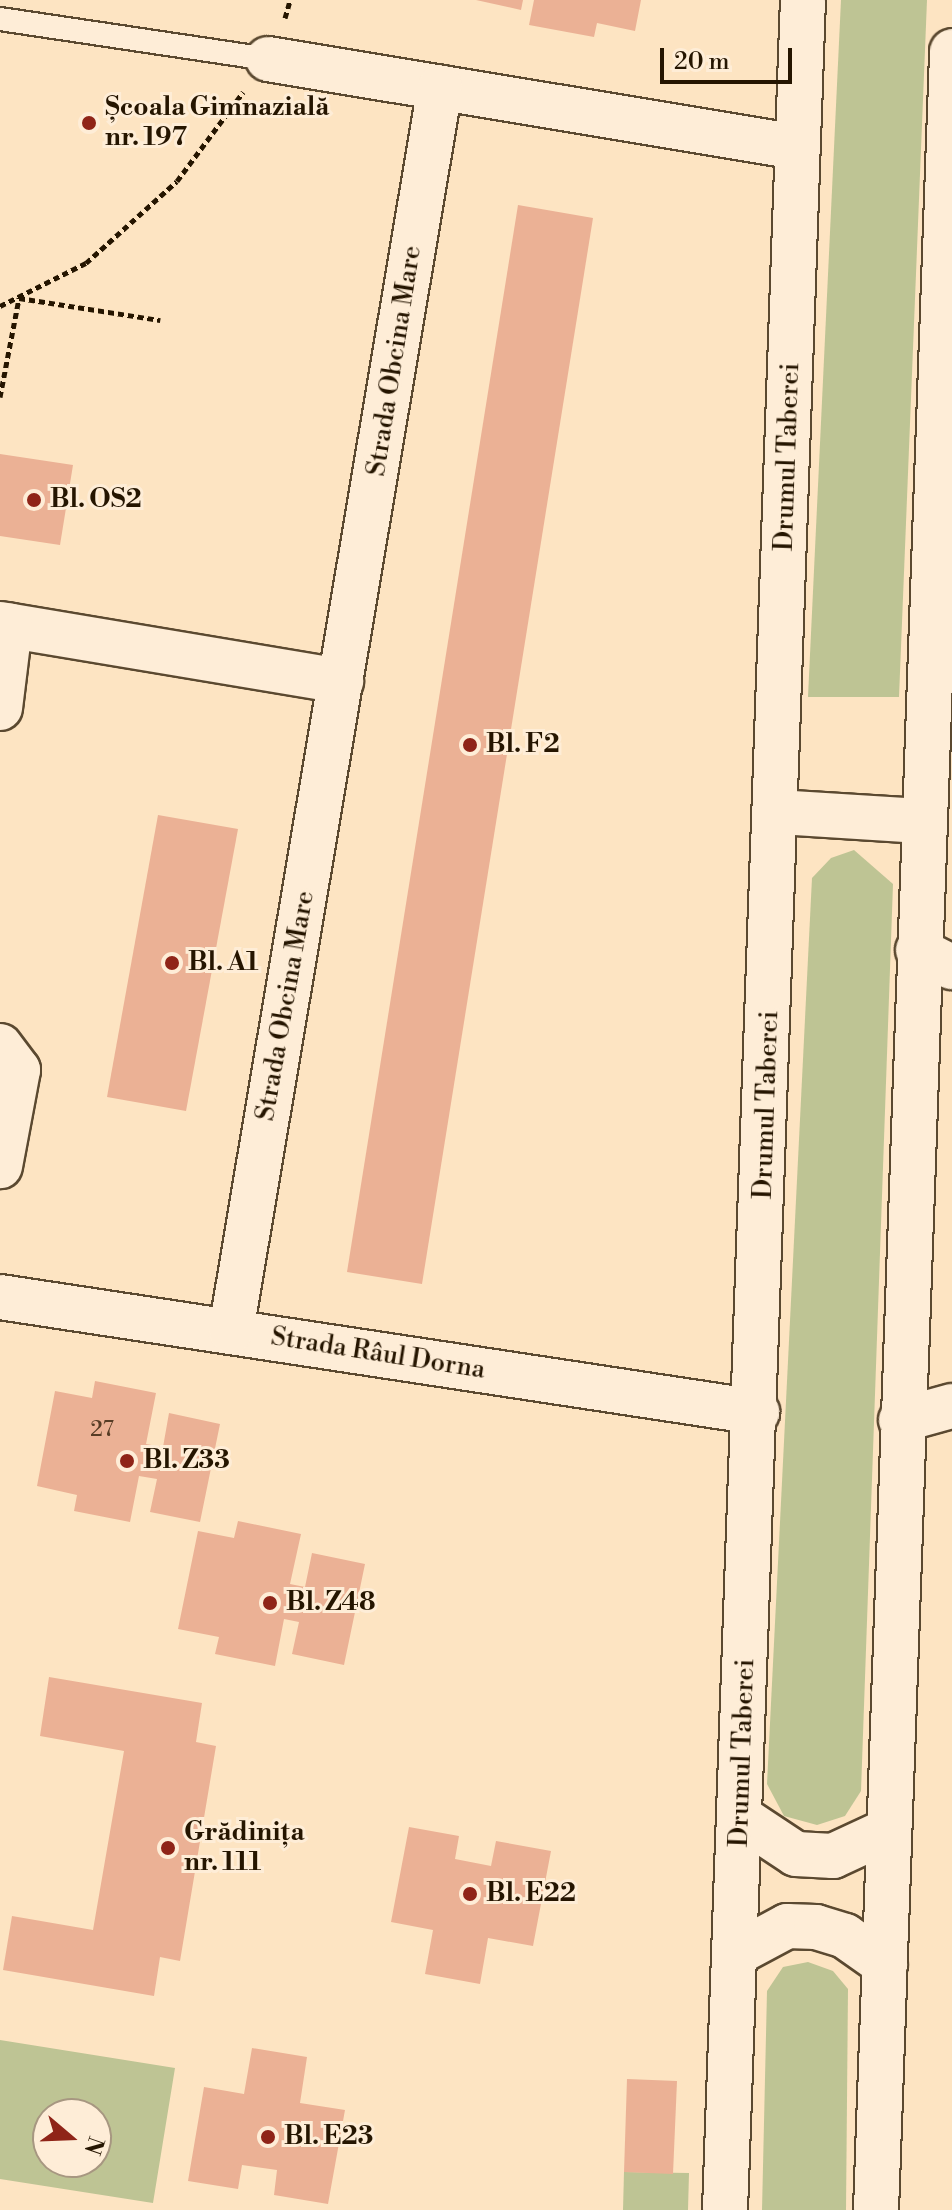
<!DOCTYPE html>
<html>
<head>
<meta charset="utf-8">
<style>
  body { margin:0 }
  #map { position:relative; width:952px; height:2210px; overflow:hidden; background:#fde4c2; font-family:"Libre Bodoni",serif }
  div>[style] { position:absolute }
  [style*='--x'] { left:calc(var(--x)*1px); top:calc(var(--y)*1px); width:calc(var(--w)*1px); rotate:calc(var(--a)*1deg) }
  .green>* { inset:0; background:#bec494 }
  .building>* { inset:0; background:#ebb195 }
  .path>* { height:5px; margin-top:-2.5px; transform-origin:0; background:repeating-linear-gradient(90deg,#251500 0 6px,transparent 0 10px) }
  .roads { filter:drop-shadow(2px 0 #5b4930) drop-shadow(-2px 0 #5b4930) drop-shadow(0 2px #5b4930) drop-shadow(0 -2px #5b4930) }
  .lane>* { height:22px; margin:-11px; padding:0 11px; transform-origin:11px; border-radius:11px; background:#feedd7 }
  .street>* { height:44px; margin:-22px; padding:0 22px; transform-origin:22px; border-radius:22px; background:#feedd7 }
  .secondary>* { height:44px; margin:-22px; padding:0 22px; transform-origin:22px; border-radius:22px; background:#feedd7 }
  .dots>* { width:22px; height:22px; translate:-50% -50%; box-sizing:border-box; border:4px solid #feedd7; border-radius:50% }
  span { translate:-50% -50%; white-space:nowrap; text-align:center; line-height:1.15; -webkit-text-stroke:6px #feedd7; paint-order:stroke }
  .number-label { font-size:22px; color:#563c25 }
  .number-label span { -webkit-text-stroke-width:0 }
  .poi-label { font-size:26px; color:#251500; font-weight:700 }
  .left { translate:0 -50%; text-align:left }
  .street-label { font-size:26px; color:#251500 }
  .north { position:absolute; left:32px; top:2098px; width:80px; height:80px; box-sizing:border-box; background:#feedd7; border:2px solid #a79781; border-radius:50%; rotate:109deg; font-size:22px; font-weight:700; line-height:32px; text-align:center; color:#251500 }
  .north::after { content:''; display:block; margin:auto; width:28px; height:36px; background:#8f2418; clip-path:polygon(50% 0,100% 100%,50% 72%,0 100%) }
  .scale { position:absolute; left:660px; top:48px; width:132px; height:36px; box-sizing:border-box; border:4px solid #251500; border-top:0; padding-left:10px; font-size:24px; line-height:28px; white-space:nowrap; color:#251500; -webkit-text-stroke:6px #feedd7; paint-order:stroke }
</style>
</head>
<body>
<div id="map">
  <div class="green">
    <div style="clip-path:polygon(841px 0,927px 0,899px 697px,808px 697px)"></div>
    <div style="clip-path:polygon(854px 850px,893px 884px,861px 1791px,845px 1816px,817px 1825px,784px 1816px,767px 1784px,812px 878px,831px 858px)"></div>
    <div style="clip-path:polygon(808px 1962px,833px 1971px,848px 1989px,846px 2210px,762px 2210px,767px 1991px,783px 1967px)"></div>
    <div style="clip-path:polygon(evenodd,0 2040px,175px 2068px,153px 2203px,0 2179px,0 2040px,48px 2114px,96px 2114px,96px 2162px,48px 2162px,48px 2114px)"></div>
    <div style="clip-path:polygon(624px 2172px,689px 2173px,688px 2210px,623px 2210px)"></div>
  </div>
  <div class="building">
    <div style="clip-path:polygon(476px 0,523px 0,521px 10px)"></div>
    <div style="clip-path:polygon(534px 0,641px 0,635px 31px,597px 23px,594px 37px,529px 25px)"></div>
    <div style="clip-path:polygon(518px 205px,593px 218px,422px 1284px,347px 1272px)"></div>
    <div style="clip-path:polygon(0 454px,73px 465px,60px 545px,0 536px)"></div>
    <div style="clip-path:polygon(158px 815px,238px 829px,186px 1111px,107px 1097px)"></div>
    <div style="clip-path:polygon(95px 1381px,156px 1393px,146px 1444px,163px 1447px,169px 1413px,220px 1424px,200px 1522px,150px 1512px,157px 1479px,139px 1476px,130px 1522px,74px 1511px,77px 1495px,37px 1486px,55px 1391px,92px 1398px)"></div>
    <div style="clip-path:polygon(238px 1521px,301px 1534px,290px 1584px,305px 1587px,312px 1553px,365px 1564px,344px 1665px,292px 1654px,299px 1622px,284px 1619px,275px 1666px,215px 1654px,219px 1637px,178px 1629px,198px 1531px,234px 1538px)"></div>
    <div style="clip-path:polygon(49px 1677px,202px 1703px,196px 1742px,216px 1746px,180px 1961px,160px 1957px,154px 1996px,3px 1970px,12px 1916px,93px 1930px,124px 1751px,40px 1736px)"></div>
    <div style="clip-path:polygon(409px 1827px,459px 1836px,455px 1859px,491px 1866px,496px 1841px,551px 1851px,533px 1946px,488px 1938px,480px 1984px,425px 1974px,433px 1930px,391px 1922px)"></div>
    <div style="clip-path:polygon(252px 2048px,307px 2057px,300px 2103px,345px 2110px,328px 2204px,274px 2195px,277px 2170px,242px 2165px,238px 2189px,188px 2181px,204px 2087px,244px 2094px)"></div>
    <div style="clip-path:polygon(627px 2079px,677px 2081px,673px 2174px,624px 2172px)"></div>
  </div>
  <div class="path">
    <div style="--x:285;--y:18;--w:19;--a:-74"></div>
    <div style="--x:0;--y:306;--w:96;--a:-26.6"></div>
    <div style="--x:86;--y:263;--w:122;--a:-42"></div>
    <div style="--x:177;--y:181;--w:111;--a:-53.4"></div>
    <div style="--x:0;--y:397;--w:101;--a:-79.1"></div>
    <div style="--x:19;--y:298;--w:143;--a:8.9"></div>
  </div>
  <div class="roads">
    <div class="lane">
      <div style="--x:0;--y:19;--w:271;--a:8.5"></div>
    </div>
    <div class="street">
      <div style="--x:268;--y:59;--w:536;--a:9.44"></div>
      <div style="--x:0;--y:624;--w:346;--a:9.5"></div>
      <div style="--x:0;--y:708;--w:83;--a:-83"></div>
      <div style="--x:918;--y:950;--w:38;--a:27"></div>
      <div style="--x:0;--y:1046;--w:30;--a:53"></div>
      <div style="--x:18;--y:1070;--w:98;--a:100.6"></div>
      <div style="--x:0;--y:1297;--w:766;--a:8.64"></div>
      <div style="--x:231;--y:1331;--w:1261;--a:-80.46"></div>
      <div style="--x:901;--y:1420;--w:53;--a:-15.4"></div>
    </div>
    <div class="secondary">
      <div style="--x:778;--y:812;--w:145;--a:3.6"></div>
      <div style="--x:740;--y:1817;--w:67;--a:33.5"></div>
      <div style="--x:796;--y:1854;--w:37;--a:3"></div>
      <div style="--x:833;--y:1856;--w:60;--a:-24.8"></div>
      <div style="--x:735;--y:1954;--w:59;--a:-28.3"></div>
      <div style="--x:787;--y:1926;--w:29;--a:2"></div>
      <div style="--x:816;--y:1927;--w:30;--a:17"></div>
      <div style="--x:845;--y:1936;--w:49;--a:35"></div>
      <div style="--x:725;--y:2210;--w:2211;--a:-87.98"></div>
      <div style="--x:876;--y:2210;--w:2160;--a:-87.98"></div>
    </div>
  </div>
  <div class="dots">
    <div style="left:89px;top:123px;background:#8f2418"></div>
    <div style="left:34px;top:500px;background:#8f2418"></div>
    <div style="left:470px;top:745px;background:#8f2418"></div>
    <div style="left:172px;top:963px;background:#8f2418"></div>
    <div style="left:127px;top:1461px;background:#8f2418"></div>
    <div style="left:270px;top:1603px;background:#8f2418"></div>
    <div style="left:168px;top:1848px;background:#8f2418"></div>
    <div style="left:470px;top:1894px;background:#8f2418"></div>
    <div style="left:268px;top:2137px;background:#8f2418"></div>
  </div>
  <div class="number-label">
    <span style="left:102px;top:1430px">27</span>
  </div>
  <div class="poi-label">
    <span class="left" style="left:105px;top:123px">Școala Gimnazială<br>nr. 197</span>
    <span class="left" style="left:50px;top:500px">Bl. OS2</span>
    <span class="left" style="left:486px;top:745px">Bl. F2</span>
    <span class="left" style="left:188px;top:963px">Bl. A1</span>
    <span class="left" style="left:143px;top:1461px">Bl. Z33</span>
    <span class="left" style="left:286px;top:1603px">Bl. Z48</span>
    <span class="left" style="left:184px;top:1848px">Grădinița<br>nr. 111</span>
    <span class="left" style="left:486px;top:1894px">Bl. E22</span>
    <span class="left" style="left:284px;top:2137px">Bl. E23</span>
  </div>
  <div class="street-label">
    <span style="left:395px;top:361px;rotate:-81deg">Strada Obcina Mare</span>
    <span style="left:788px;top:457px;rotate:-88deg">Drumul Taberei</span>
    <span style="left:286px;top:1006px;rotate:-80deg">Strada Obcina Mare</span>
    <span style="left:767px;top:1105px;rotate:-88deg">Drumul Taberei</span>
    <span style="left:378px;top:1354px;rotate:9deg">Strada Râul Dorna</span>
    <span style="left:743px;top:1753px;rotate:-88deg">Drumul Taberei</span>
  </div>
  <div class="north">N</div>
  <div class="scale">20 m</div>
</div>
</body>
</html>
